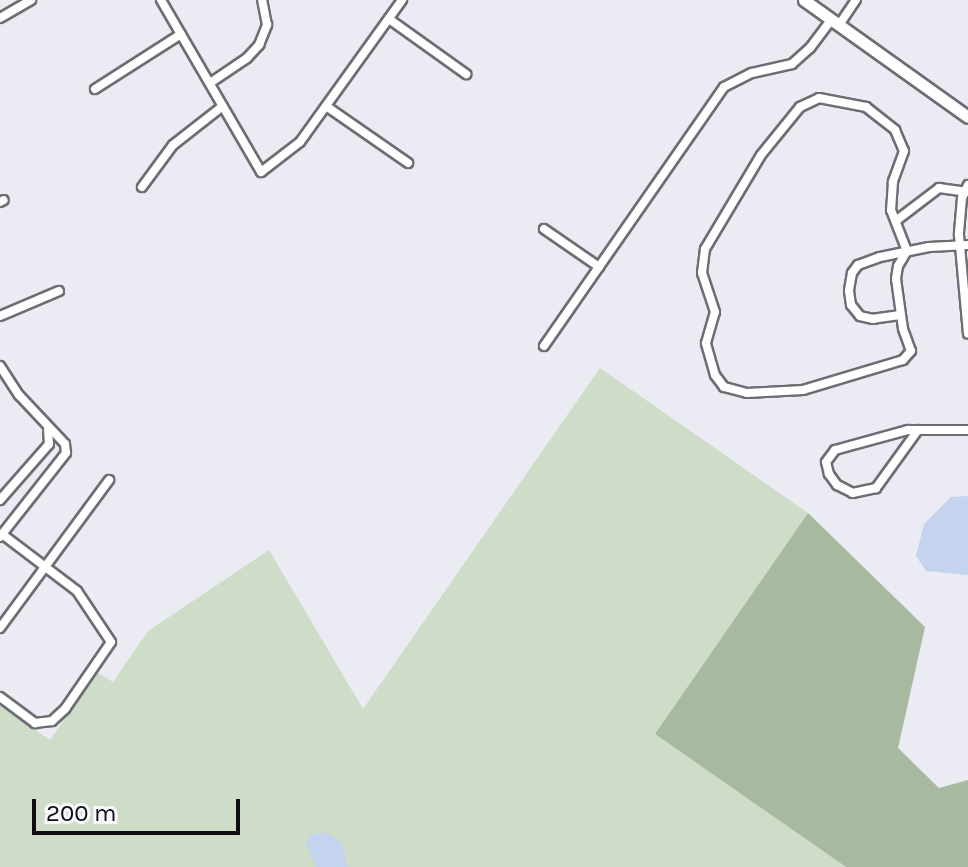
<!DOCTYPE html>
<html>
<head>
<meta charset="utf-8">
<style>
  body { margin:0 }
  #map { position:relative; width:968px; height:867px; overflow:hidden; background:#ebebf3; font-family:Karla,sans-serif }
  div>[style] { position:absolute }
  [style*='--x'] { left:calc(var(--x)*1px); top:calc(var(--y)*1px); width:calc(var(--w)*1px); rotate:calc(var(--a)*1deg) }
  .green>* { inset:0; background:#cedcc8 }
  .forest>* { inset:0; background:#a7b99f }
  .water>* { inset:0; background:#c4d3ee }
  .roads { filter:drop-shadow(2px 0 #6d6d74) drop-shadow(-2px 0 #6d6d74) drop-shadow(0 2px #6d6d74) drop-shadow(0 -2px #6d6d74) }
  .street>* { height:8px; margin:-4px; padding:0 4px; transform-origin:4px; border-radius:4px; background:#fff }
  .secondary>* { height:11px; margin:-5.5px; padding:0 5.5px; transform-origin:5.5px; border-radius:5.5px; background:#fff }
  span { translate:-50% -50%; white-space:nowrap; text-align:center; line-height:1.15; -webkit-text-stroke:6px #f8f8ff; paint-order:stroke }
  .scale { position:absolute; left:32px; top:799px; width:208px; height:36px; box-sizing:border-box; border:4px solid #0e0d10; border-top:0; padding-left:10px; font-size:24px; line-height:28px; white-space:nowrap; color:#0e0d10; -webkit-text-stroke:6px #f8f8ff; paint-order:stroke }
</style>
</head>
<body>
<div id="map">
  <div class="green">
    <div style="clip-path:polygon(600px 368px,808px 513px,655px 734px,846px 867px,0 867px,0 706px,50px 740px,97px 672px,113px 682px,148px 631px,269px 550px,363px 709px)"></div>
  </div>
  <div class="forest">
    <div style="clip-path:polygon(808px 513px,925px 627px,898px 748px,939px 788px,968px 780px,968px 867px,846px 867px,655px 734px)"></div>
  </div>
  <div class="water">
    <div style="clip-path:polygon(968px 496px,968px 575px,926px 571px,916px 556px,924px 524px,951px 497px)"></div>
    <div style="clip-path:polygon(327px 833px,342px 843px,348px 867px,316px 867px,305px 842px,313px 834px)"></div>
  </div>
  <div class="roads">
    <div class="street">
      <div style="--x:161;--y:0;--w:199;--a:59.8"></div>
      <div style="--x:261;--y:172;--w:49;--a:-37.6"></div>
      <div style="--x:300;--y:142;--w:175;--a:-54.3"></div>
      <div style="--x:0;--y:18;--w:36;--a:-30"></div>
      <div style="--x:389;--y:19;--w:95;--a:35.5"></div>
      <div style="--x:839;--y:25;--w:30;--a:-56"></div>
      <div style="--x:210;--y:83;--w:45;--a:-34"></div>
      <div style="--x:247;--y:58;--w:18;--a:-47"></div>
      <div style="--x:259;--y:45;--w:22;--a:-68"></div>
      <div style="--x:267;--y:25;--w:25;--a:-101"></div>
      <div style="--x:95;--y:89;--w:102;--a:-32.6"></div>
      <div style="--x:819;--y:98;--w:48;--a:10.8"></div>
      <div style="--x:866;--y:107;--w:37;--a:38"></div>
      <div style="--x:895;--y:130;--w:23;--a:67"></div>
      <div style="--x:904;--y:151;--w:33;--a:110"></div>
      <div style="--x:893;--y:182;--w:28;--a:94"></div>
      <div style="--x:891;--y:210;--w:44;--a:68.7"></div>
      <div style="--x:907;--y:251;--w:17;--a:121"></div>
      <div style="--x:898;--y:266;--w:13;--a:99"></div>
      <div style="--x:896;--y:279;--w:50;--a:82"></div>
      <div style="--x:903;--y:329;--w:23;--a:70"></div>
      <div style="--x:911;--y:351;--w:12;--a:132"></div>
      <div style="--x:903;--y:360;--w:104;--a:163.3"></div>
      <div style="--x:803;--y:390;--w:56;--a:176.9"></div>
      <div style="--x:747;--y:393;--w:24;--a:-165"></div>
      <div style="--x:724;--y:387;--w:15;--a:-127"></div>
      <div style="--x:715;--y:375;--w:33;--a:-106"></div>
      <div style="--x:706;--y:343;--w:32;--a:-74"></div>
      <div style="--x:715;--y:312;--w:41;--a:-108.4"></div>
      <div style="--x:702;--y:273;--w:24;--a:-83"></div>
      <div style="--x:705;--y:249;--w:109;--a:-59.2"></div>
      <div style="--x:761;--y:155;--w:62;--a:-50.9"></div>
      <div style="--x:800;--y:107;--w:21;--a:-25"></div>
      <div style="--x:326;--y:106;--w:100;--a:34.8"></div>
      <div style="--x:968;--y:185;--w:14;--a:115"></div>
      <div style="--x:962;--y:198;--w:37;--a:95"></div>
      <div style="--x:959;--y:235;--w:99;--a:84.8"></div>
      <div style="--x:142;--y:187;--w:52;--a:-53.6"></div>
      <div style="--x:173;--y:145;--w:63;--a:-38"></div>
      <div style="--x:0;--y:202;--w:4;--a:-27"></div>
      <div style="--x:897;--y:220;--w:53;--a:-37.3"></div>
      <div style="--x:939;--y:188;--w:29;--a:8"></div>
      <div style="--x:544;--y:229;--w:67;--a:34.6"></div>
      <div style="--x:900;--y:315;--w:27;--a:172"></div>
      <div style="--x:873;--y:319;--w:13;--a:-167"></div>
      <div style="--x:860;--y:316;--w:14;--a:-129"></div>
      <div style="--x:851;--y:305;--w:15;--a:-98"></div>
      <div style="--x:849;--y:290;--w:17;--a:-80"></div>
      <div style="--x:852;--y:273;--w:10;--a:-53"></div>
      <div style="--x:858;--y:265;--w:23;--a:-20"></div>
      <div style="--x:880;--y:257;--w:50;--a:-11.5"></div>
      <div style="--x:929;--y:247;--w:39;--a:-3"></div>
      <div style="--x:0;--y:316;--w:64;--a:-23"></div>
      <div style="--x:544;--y:346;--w:315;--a:-55.2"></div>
      <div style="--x:724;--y:87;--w:31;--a:-27"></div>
      <div style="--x:752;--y:73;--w:41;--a:-12.7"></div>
      <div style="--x:792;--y:64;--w:24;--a:-42"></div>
      <div style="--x:810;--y:48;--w:36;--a:-53"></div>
      <div style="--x:0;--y:366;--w:35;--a:57"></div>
      <div style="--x:19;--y:395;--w:67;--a:46.8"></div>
      <div style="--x:65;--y:444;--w:9;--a:84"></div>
      <div style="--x:66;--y:453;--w:107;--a:128.2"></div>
      <div style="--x:918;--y:430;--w:72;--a:125.9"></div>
      <div style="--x:876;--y:488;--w:24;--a:168"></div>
      <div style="--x:853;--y:493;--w:18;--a:-153"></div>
      <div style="--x:837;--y:485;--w:14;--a:-126"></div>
      <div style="--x:829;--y:474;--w:12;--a:-104"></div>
      <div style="--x:826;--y:462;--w:15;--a:-53"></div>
      <div style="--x:835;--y:450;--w:76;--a:-15.3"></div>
      <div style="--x:908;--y:430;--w:60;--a:0"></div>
      <div style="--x:0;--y:500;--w:74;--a:-48.8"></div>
      <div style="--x:49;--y:444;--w:14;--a:-94"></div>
      <div style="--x:0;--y:628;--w:184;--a:-53.6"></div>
      <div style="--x:0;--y:697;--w:44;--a:36.6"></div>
      <div style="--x:35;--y:723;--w:17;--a:-7"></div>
      <div style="--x:52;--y:721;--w:18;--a:-43"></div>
      <div style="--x:65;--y:709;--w:81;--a:-55.5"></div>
      <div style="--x:111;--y:642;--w:61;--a:-123.7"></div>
      <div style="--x:77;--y:591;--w:94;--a:-142.8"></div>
    </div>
    <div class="secondary">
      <div style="--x:804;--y:0;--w:201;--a:35.5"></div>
    </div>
  </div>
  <div class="scale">200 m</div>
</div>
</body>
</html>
